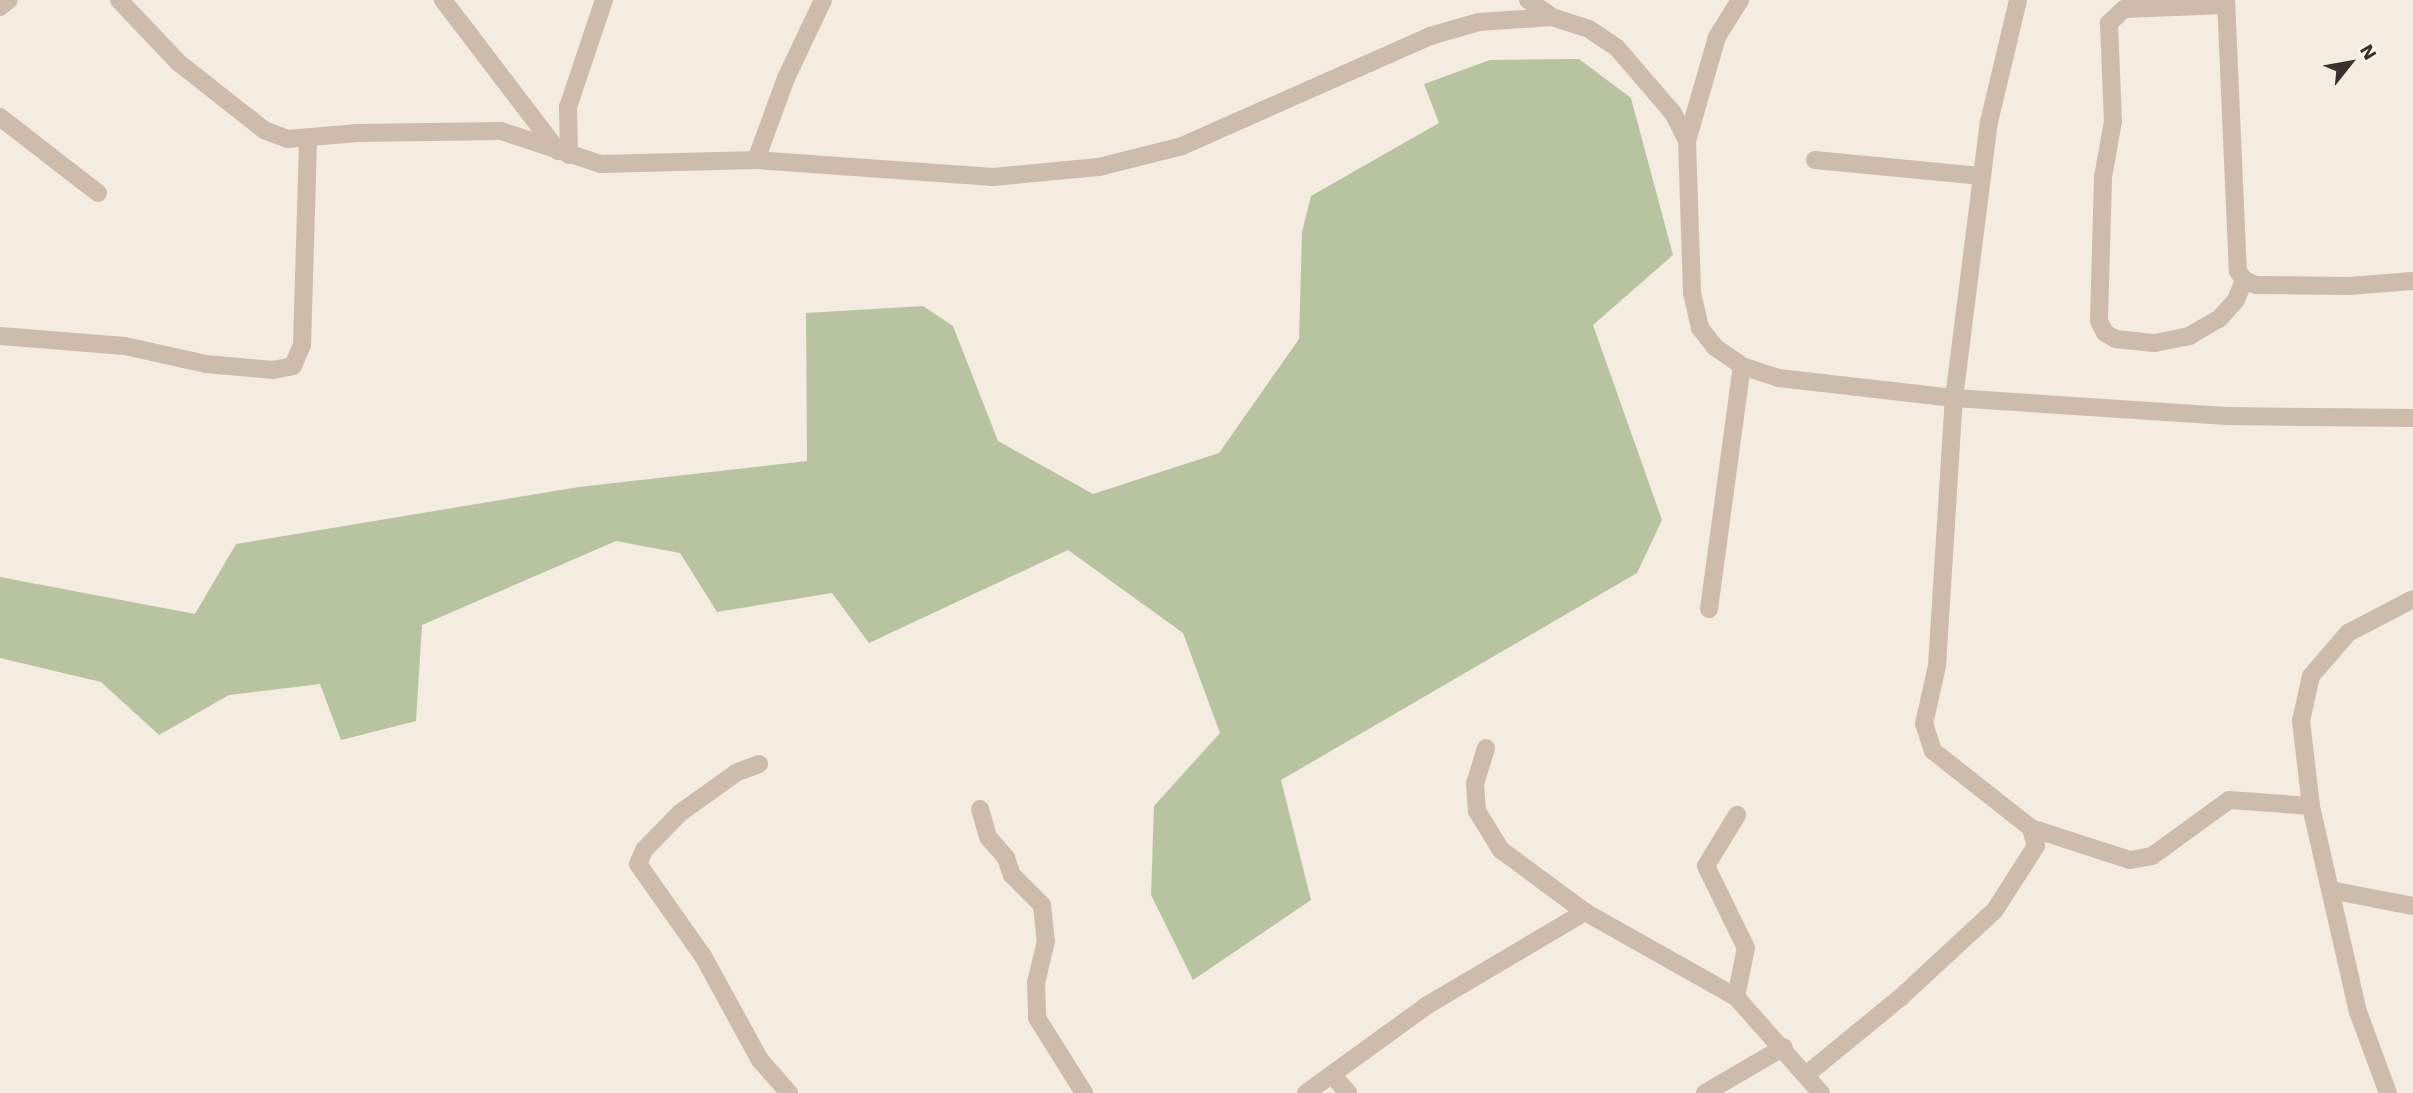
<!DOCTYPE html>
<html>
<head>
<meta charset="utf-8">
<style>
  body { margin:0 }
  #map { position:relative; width:2413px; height:1093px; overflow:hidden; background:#f4ebe1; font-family:"Work Sans",sans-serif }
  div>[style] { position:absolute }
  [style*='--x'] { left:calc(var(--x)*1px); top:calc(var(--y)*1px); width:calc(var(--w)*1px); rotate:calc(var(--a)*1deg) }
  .green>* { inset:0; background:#b8c4a0 }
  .minor>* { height:18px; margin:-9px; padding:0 9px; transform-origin:9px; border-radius:9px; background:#cdbbac }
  span { translate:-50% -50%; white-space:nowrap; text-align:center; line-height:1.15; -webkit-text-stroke:5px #fbf5ee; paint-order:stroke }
  .north { position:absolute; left:2315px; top:28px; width:70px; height:70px; -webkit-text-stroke:5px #fbf5ee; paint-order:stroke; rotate:59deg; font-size:19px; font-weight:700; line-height:28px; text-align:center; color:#3b302b }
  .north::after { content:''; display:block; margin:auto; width:24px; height:32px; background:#3b302b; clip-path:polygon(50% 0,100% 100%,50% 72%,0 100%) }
</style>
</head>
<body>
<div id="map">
  <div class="green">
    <div style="clip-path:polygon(1579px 59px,1631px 98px,1673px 255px,1593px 325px,1662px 520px,1637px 573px,1281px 780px,1311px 900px,1193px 980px,1151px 895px,1154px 806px,1220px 733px,1183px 633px,1068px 550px,869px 643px,832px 593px,717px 612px,680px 553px,616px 541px,422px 625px,416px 721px,341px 740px,320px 684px,229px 695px,159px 735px,101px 682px,0 658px,0 577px,195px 614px,236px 544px,579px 487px,807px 461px,806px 313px,923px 306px,953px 326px,998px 441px,1093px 494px,1219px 453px,1299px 339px,1302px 232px,1311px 196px,1439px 123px,1424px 84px,1490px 60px)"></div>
  </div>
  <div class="minor">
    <div style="--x:119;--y:0;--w:87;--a:46.4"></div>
    <div style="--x:179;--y:63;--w:108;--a:38.2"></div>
    <div style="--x:264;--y:130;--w:25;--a:21"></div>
    <div style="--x:287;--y:139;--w:71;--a:-4.8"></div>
    <div style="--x:358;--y:133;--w:143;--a:-0.8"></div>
    <div style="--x:501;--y:131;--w:105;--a:18.3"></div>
    <div style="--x:601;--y:164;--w:155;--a:-1.5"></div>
    <div style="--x:756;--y:160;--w:238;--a:4.1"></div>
    <div style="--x:993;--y:177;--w:106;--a:-5.4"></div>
    <div style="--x:1099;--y:167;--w:86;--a:-14.2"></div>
    <div style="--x:1182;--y:146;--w:271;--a:-23.9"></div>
    <div style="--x:1430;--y:36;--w:51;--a:-15.9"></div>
    <div style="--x:1479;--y:22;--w:73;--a:-3.9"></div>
    <div style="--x:1552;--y:17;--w:39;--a:18"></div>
    <div style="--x:1589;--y:29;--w:34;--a:34"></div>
    <div style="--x:1617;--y:48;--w:86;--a:49.3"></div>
    <div style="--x:1673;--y:113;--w:31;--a:63"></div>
    <div style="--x:443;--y:0;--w:190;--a:52.7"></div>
    <div style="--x:1528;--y:0;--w:29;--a:35"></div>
    <div style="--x:1740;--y:0;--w:44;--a:121.9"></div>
    <div style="--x:1717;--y:37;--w:108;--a:106.1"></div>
    <div style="--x:1687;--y:141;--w:152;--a:88.1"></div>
    <div style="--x:1692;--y:293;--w:36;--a:77"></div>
    <div style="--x:1700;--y:328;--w:24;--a:52"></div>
    <div style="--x:1715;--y:347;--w:33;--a:35"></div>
    <div style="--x:1742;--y:366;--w:38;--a:18"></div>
    <div style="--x:1778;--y:378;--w:177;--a:6.5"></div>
    <div style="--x:1954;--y:398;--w:273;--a:3.8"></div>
    <div style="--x:2226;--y:416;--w:187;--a:0.6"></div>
    <div style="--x:2226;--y:0;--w:271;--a:87.5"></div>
    <div style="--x:2238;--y:271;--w:11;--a:56"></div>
    <div style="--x:2244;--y:280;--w:13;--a:23"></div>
    <div style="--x:2256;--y:285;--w:93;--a:0.6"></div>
    <div style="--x:2349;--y:286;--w:64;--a:-4.5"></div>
    <div style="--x:2225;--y:5;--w:101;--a:177.7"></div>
    <div style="--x:2124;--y:9;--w:21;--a:137"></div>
    <div style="--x:2109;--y:23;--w:98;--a:87.7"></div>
    <div style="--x:2113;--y:121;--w:57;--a:100.1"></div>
    <div style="--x:2103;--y:177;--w:144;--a:91.6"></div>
    <div style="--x:2099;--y:321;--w:13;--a:63"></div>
    <div style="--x:2105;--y:333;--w:13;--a:29"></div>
    <div style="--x:2116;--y:339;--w:38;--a:6"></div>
    <div style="--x:2154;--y:343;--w:36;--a:-11"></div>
    <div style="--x:2189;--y:336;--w:34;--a:-30"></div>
    <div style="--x:2219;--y:319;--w:25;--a:-48"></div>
    <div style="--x:2236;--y:300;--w:22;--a:-68"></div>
    <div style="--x:0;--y:7;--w:11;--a:-38"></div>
    <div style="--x:0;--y:117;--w:124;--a:37.8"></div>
    <div style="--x:569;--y:155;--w:48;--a:-91.2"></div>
    <div style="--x:568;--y:107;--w:113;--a:-71.4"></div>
    <div style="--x:756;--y:160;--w:87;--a:-69.9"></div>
    <div style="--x:786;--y:78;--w:86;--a:-64.6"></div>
    <div style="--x:1815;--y:160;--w:168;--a:5.5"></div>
    <div style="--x:0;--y:336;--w:125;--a:4.6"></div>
    <div style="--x:125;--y:346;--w:83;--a:12.5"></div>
    <div style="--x:206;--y:364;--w:67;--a:5.1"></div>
    <div style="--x:273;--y:370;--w:20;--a:-11"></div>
    <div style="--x:293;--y:366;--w:23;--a:-67"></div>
    <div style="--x:302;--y:345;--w:206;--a:-88.3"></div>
    <div style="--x:1709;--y:609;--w:245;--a:-82.3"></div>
    <div style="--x:1486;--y:748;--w:37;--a:107"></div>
    <div style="--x:1475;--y:783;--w:28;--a:86"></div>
    <div style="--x:1477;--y:811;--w:46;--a:58.4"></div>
    <div style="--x:1501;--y:850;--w:104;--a:36.4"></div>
    <div style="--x:1585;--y:912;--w:173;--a:29.4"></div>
    <div style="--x:1736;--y:997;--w:128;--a:48.5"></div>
    <div style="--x:759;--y:764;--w:25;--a:159"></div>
    <div style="--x:736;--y:773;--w:69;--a:144.5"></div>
    <div style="--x:680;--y:813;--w:52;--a:134.2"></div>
    <div style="--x:644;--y:850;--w:15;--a:113"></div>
    <div style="--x:638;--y:864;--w:113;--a:54.8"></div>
    <div style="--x:703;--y:956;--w:119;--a:61.3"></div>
    <div style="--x:760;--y:1060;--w:44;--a:48.7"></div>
    <div style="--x:980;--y:809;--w:29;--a:74"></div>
    <div style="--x:988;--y:837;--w:28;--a:49"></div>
    <div style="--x:1006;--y:858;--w:18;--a:71"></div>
    <div style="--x:1012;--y:875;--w:42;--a:45"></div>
    <div style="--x:1042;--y:905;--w:36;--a:84"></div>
    <div style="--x:1046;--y:941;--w:43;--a:103.4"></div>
    <div style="--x:1036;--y:983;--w:35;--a:88"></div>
    <div style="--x:1037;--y:1018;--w:89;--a:57.9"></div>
    <div style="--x:2031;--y:828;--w:104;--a:17.9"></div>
    <div style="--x:2130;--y:860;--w:22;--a:-10"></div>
    <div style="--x:2152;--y:856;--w:95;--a:-36"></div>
    <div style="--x:2229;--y:800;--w:82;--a:4.2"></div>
    <div style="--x:2330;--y:890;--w:85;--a:10.9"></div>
    <div style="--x:1736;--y:997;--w:50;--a:-78.5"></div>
    <div style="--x:1746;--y:948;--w:91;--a:-116"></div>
    <div style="--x:1706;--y:866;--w:60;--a:-58.7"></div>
    <div style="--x:1807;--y:1074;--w:122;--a:-39.3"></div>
    <div style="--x:1901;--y:997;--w:128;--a:-42.8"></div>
    <div style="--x:1995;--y:910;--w:76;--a:-57.4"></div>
    <div style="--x:2036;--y:846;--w:19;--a:-106"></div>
    <div style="--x:2031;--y:828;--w:125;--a:-141.8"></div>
    <div style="--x:1933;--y:751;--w:28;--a:-108"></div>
    <div style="--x:1924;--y:724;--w:59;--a:-77.4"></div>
    <div style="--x:1937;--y:666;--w:269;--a:-86.4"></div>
    <div style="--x:1954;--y:398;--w:278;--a:-82.8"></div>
    <div style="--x:1989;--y:122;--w:125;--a:-76.6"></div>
    <div style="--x:1332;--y:1075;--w:24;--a:48"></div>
    <div style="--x:1306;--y:1093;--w:148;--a:-35.9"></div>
    <div style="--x:1426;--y:1006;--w:185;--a:-30.6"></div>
    <div style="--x:1705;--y:1093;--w:91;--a:-30.2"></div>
    <div style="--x:2388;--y:1093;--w:86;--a:-110.3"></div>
    <div style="--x:2358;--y:1012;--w:211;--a:-102.9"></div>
    <div style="--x:2311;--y:806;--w:86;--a:-96.7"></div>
    <div style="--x:2301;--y:721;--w:46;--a:-77.5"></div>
    <div style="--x:2311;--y:676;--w:57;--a:-49.3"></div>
    <div style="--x:2348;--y:633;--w:73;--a:-27.6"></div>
  </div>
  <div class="north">N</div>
</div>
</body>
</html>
